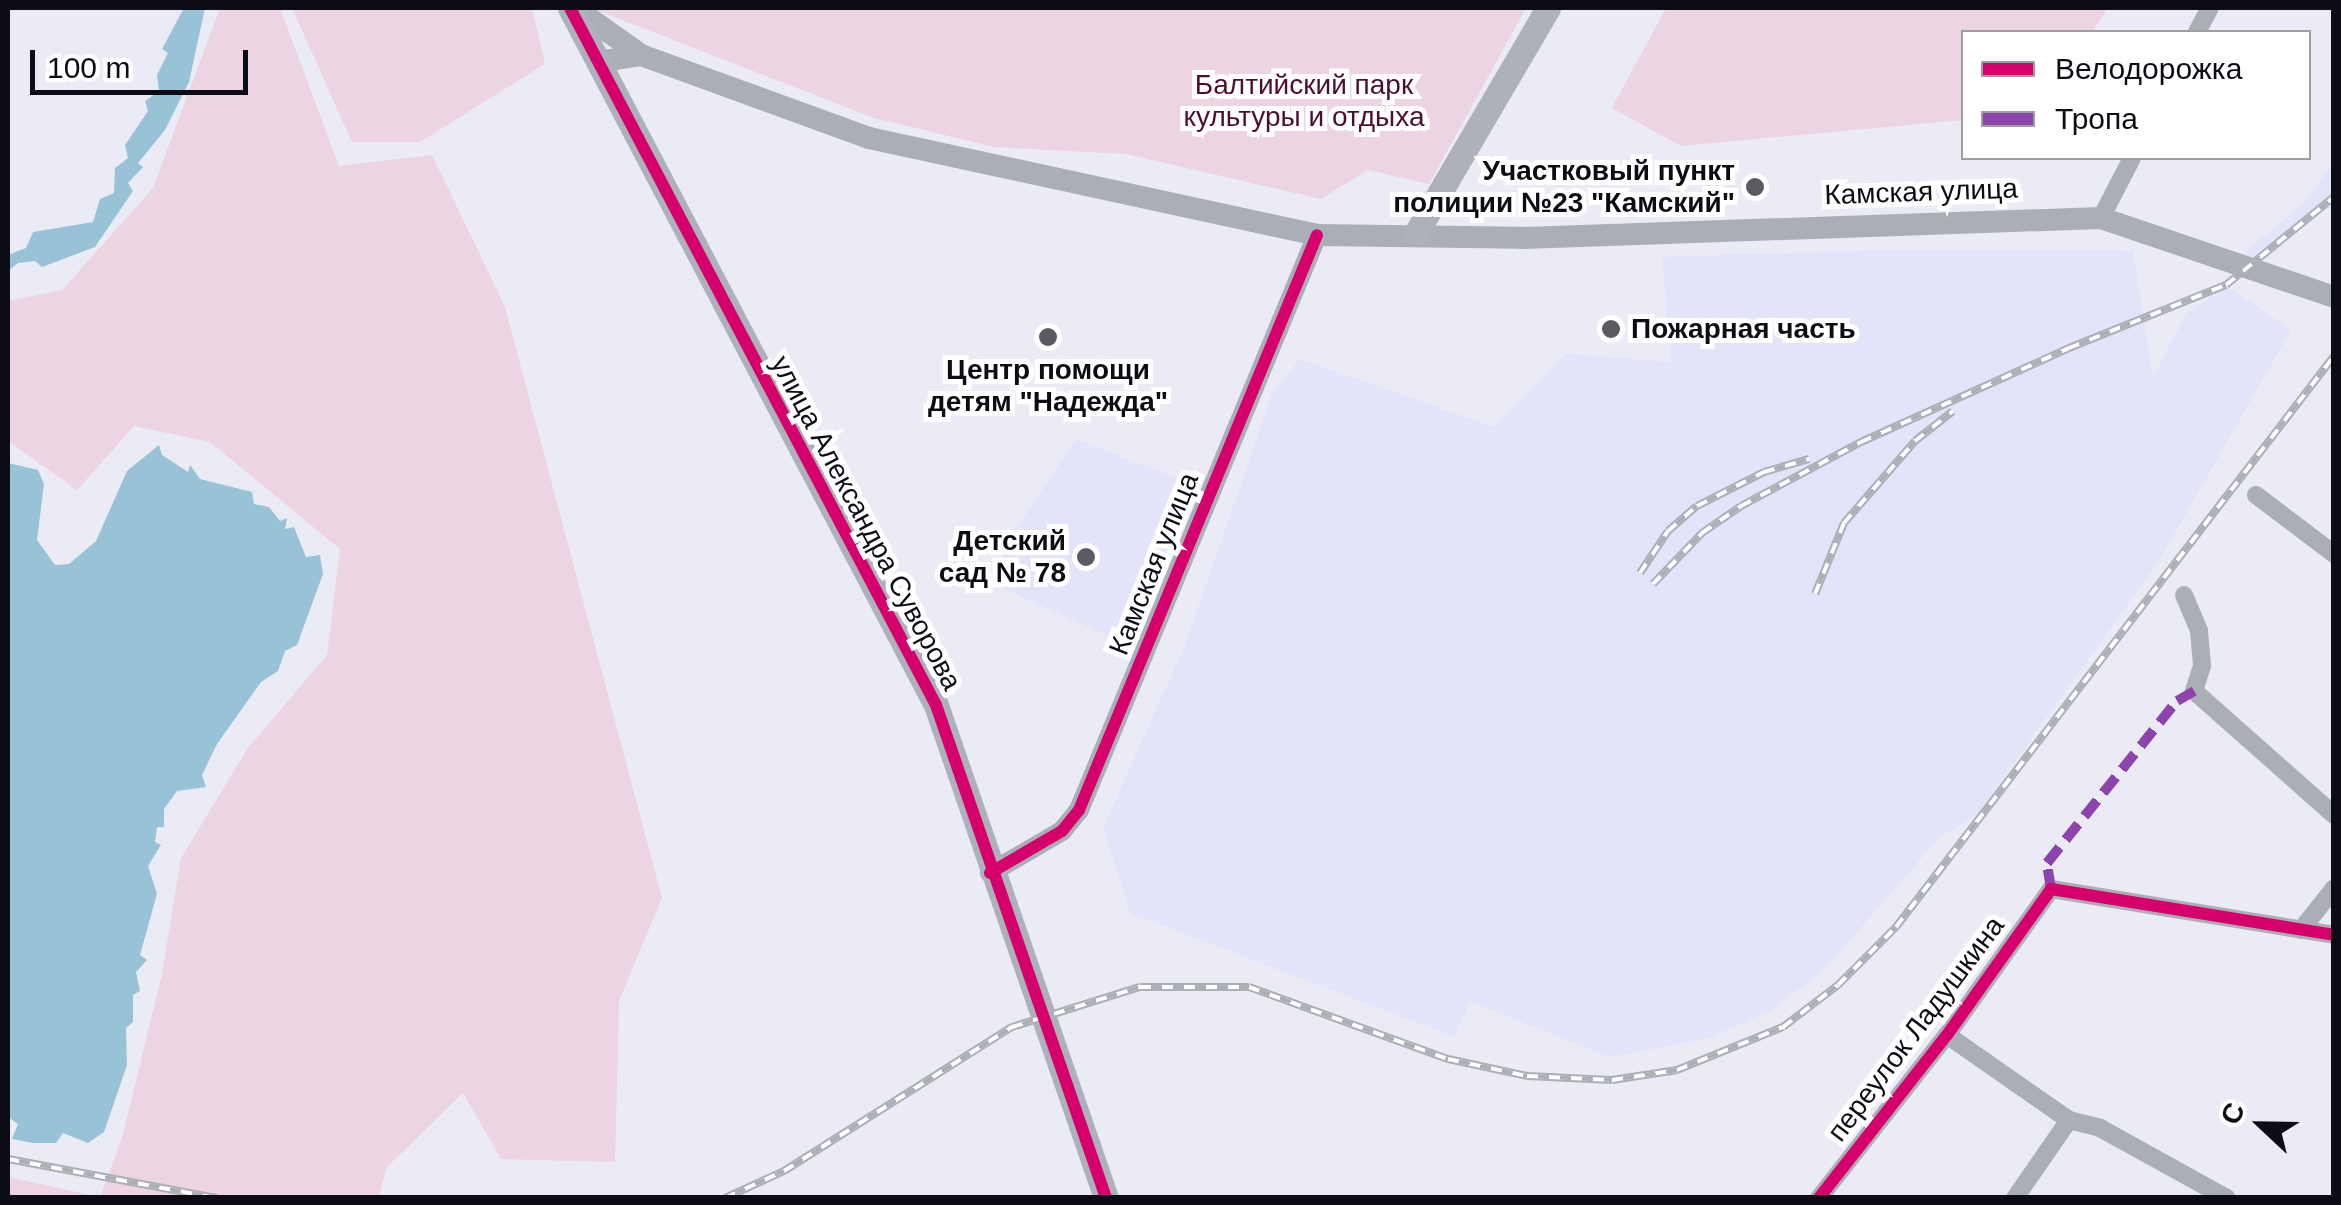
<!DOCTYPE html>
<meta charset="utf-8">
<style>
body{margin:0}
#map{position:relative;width:2341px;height:1205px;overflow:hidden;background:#ebebf6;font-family:Arial,sans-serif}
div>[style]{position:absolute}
.built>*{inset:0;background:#e3e3fa}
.green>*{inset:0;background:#ecd4e3}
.water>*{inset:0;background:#98c3d6}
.minor>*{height:18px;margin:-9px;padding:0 9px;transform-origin:9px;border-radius:9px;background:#aaafb5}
.tertiary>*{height:20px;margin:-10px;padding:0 10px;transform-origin:10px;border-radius:10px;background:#aaafb5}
.secondary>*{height:22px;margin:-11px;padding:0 11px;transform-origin:11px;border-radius:11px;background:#aaafb6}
.primary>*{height:25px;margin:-12.5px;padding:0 12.5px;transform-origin:12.5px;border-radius:12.5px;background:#adb1ba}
.rail>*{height:8px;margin-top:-4px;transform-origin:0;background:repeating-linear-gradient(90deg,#fff 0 11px,#adafb6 0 22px);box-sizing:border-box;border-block:2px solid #adafb6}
.quiet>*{height:10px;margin-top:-5px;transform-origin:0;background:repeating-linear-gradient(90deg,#8e44ad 0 20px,transparent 0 30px)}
.cycleway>*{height:12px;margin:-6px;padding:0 6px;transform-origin:6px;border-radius:6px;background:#d6006c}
.dots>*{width:28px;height:28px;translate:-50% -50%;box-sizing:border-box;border:5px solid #fff;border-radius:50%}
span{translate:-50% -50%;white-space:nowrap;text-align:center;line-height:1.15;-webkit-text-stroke:10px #fff;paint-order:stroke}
.park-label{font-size:28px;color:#4d0d32}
.poi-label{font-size:28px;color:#0c0c14;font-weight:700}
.right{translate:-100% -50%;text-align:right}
.left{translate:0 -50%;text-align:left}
.street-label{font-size:28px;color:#0c0c14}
.frame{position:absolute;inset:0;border:10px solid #0c0c14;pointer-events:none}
.legend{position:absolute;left:1961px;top:30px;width:350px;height:130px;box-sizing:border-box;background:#fff;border:2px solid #9e9ea1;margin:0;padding:12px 18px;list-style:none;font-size:30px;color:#0c0c14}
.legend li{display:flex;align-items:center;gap:20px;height:50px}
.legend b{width:50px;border:2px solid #9e9ea1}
.north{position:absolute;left:2211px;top:1075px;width:100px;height:100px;-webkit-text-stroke:8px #fff;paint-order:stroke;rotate:292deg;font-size:28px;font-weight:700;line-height:40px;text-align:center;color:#0c0c14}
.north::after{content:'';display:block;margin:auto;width:35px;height:45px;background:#0c0c14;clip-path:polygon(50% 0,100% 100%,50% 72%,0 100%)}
.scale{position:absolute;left:30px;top:50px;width:218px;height:45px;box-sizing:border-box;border:5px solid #0c0c14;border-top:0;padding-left:12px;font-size:30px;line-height:35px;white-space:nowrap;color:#0c0c14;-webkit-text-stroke:8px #fff;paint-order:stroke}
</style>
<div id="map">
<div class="built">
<i style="clip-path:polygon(2333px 164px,2333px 195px,2256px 263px,2240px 256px,2301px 206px)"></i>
<i style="clip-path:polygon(1888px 250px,2133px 251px,2153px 378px,2187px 312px,2229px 287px,2291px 330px,2159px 561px,1976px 816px,1940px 837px,1823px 971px,1768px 1012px,1708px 1038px,1609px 1057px,1470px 1001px,1455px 1037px,1130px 913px,1103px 828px,1185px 645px,1272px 394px,1300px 359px,1494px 427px,1566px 354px,1671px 362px,1662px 257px)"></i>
<i style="clip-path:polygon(1076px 439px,1197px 486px,1132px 647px,992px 583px,1015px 530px)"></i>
</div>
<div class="green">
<i style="clip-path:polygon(220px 8px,280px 8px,339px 166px,432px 155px,505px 307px,662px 898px,619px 1001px,615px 1162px,501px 1159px,463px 1093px,386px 1168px,379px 1197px,8px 1197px,8px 1177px,100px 1197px,122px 1138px,162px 974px,181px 858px,248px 748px,327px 655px,340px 549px,210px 442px,134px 426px,77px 490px,8px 441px,8px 301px,62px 290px,153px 188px)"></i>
<i style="clip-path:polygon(292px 8px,532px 8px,545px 64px,420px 142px,352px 142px)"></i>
<i style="clip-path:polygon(591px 8px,1526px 8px,1429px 184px,1368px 170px,1321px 199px,1126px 154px,994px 147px,874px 118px)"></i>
<i style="clip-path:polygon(1666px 8px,2108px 8px,2092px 32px,1964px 32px,1963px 120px,1681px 146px,1612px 108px)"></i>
</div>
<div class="water">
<i style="clip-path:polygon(184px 8px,205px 8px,189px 82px,165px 130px,138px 163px,143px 167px,128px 183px,133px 191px,95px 247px,42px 267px,35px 261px,18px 263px,8px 271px,8px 255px,26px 248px,33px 232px,93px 222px,100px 199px,114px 193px,115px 168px,128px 158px,125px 145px,148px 111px,145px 101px,159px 91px,157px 75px,168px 53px,162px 49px)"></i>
<i style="clip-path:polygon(159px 445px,162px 455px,188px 472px,190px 465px,200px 479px,252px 492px,254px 504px,269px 507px,280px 521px,287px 518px,285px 529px,294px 527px,306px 557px,320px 555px,323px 574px,297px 645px,285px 651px,278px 671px,261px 682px,217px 744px,202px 775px,206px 787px,177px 791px,164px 809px,164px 827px,157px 827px,155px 842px,161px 845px,148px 866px,157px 894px,140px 955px,147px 960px,136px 972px,140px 991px,133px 995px,133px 1022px,126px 1028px,127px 1065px,104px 1132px,88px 1143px,63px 1133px,56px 1143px,33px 1143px,12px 1139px,18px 1124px,8px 1117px,8px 463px,38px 470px,44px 484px,37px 540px,55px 565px,69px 564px,96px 541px,127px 471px)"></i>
</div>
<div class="minor">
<i style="left:2197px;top:32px;width:27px;rotate:-62deg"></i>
<i style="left:2101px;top:218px;width:68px;rotate:-62.7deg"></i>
<i style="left:2256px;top:495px;width:98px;rotate:37.1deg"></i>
<i style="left:2184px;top:595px;width:39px;rotate:67deg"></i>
<i style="left:2199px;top:631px;width:35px;rotate:85deg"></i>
<i style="left:2202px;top:666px;width:26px;rotate:108deg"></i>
<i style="left:2194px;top:691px;width:187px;rotate:41.5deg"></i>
<i style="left:2301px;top:930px;width:53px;rotate:-51.8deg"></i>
<i style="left:1947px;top:1035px;width:149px;rotate:34.9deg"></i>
<i style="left:2069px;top:1120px;width:32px;rotate:14deg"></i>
<i style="left:2100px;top:1128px;width:145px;rotate:28.9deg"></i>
<i style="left:1819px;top:1198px;width:207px;rotate:-51.9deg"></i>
<i style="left:1947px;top:1035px;width:179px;rotate:-54.5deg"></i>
<i style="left:2051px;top:889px;width:287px;rotate:9.2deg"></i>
<i style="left:2015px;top:1198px;width:95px;rotate:-55.3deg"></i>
</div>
<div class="tertiary">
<i style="left:990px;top:873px;width:83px;rotate:-30.3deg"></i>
<i style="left:1062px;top:831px;width:27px;rotate:-51deg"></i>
<i style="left:1079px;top:810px;width:622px;rotate:-67.51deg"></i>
</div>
<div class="secondary">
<i style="left:575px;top:8px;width:81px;rotate:35.5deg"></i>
<i style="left:598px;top:62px;width:44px;rotate:-9.2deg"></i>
<i style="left:641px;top:55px;width:243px;rotate:20deg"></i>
<i style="left:869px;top:138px;width:458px;rotate:12.2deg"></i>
<i style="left:1317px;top:235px;width:204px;rotate:0.8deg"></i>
<i style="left:1521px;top:238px;width:580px;rotate:-1.97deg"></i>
<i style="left:2101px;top:218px;width:246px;rotate:18.7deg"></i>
</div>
<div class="primary">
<i style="left:570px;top:8px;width:787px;rotate:62.3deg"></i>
<i style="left:936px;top:705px;width:521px;rotate:70.97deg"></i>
<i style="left:1416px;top:233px;width:261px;rotate:-59.6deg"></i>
</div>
<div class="rail">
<i style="left:1640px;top:573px;width:50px;rotate:-56.3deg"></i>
<i style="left:1668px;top:531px;width:38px;rotate:-41deg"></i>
<i style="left:1697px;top:506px;width:75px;rotate:-26.9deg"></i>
<i style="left:1764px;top:472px;width:47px;rotate:-16.1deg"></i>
<i style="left:1653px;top:584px;width:71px;rotate:-46.1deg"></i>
<i style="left:1702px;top:533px;width:47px;rotate:-34.7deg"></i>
<i style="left:1741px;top:506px;width:136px;rotate:-28.1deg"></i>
<i style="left:1861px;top:442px;width:228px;rotate:-24.3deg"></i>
<i style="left:2069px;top:348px;width:169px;rotate:-21.9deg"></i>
<i style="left:2226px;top:285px;width:139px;rotate:-39.2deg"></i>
<i style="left:1815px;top:594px;width:77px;rotate:-67.8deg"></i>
<i style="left:1844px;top:523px;width:108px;rotate:-49.1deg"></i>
<i style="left:1915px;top:441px;width:48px;rotate:-38.3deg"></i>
<i style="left:8px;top:1159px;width:213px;rotate:10.6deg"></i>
<i style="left:725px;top:1198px;width:65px;rotate:-24.6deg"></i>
<i style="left:784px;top:1171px;width:270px;rotate:-32.3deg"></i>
<i style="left:1012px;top:1027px;width:134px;rotate:-17.4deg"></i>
<i style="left:1140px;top:987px;width:109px"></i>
<i style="left:1249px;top:987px;width:212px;rotate:19.9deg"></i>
<i style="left:1448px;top:1059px;width:81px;rotate:12.1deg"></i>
<i style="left:1527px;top:1076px;width:85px;rotate:2.7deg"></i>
<i style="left:1612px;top:1080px;width:66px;rotate:-8.7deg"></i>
<i style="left:1677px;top:1070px;width:114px;rotate:-22.1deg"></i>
<i style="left:1783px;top:1027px;width:69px;rotate:-37.4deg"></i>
<i style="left:1838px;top:985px;width:82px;rotate:-45deg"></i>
<i style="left:1896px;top:927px;width:720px;rotate:-52.51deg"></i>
</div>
<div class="quiet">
<i style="left:2051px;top:889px;width:26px;rotate:-99deg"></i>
<i style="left:2047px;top:863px;width:208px;rotate:-51.3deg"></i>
<i style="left:2177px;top:701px;width:20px;rotate:-30deg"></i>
</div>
<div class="cycleway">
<i style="left:570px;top:8px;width:787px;rotate:62.3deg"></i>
<i style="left:936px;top:705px;width:521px;rotate:70.97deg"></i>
<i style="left:990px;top:873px;width:83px;rotate:-30.3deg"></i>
<i style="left:1062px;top:831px;width:27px;rotate:-51deg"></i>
<i style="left:1079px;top:810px;width:622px;rotate:-67.51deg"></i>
<i style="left:1819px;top:1198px;width:207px;rotate:-51.9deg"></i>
<i style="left:1947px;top:1035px;width:179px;rotate:-54.5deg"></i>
<i style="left:2051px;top:889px;width:287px;rotate:9.2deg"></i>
</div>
<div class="dots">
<i style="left:1755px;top:187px;background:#5a5a63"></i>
<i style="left:1611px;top:329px;background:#5a5a63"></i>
<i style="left:1048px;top:337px;background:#5a5a63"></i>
<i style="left:1086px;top:557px;background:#5a5a63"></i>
</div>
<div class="park-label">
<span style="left:1304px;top:101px">Балтийский парк<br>культуры и отдыха</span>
</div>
<div class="poi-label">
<span class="right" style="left:1735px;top:187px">Участковый пункт<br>полиции №23 "Камский"</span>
<span class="left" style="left:1631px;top:329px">Пожарная часть</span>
<span style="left:1048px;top:386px">Центр помощи<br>детям "Надежда"</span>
<span class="right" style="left:1066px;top:557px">Детский<br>сад № 78</span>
</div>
<div class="street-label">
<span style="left:1921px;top:192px;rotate:-2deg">Камская улица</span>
<span style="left:866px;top:523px;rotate:62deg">улица Александра Суворова</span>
<span style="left:1154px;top:564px;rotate:-68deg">Камская улица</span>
<span style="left:1916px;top:1029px;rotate:-53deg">переулок Ладушкина</span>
</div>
<div class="frame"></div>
<ul class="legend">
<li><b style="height:12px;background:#d6006c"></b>Велодорожка</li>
<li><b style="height:12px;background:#8e44ad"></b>Тропа</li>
</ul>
<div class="north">С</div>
<div class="scale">100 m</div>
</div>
